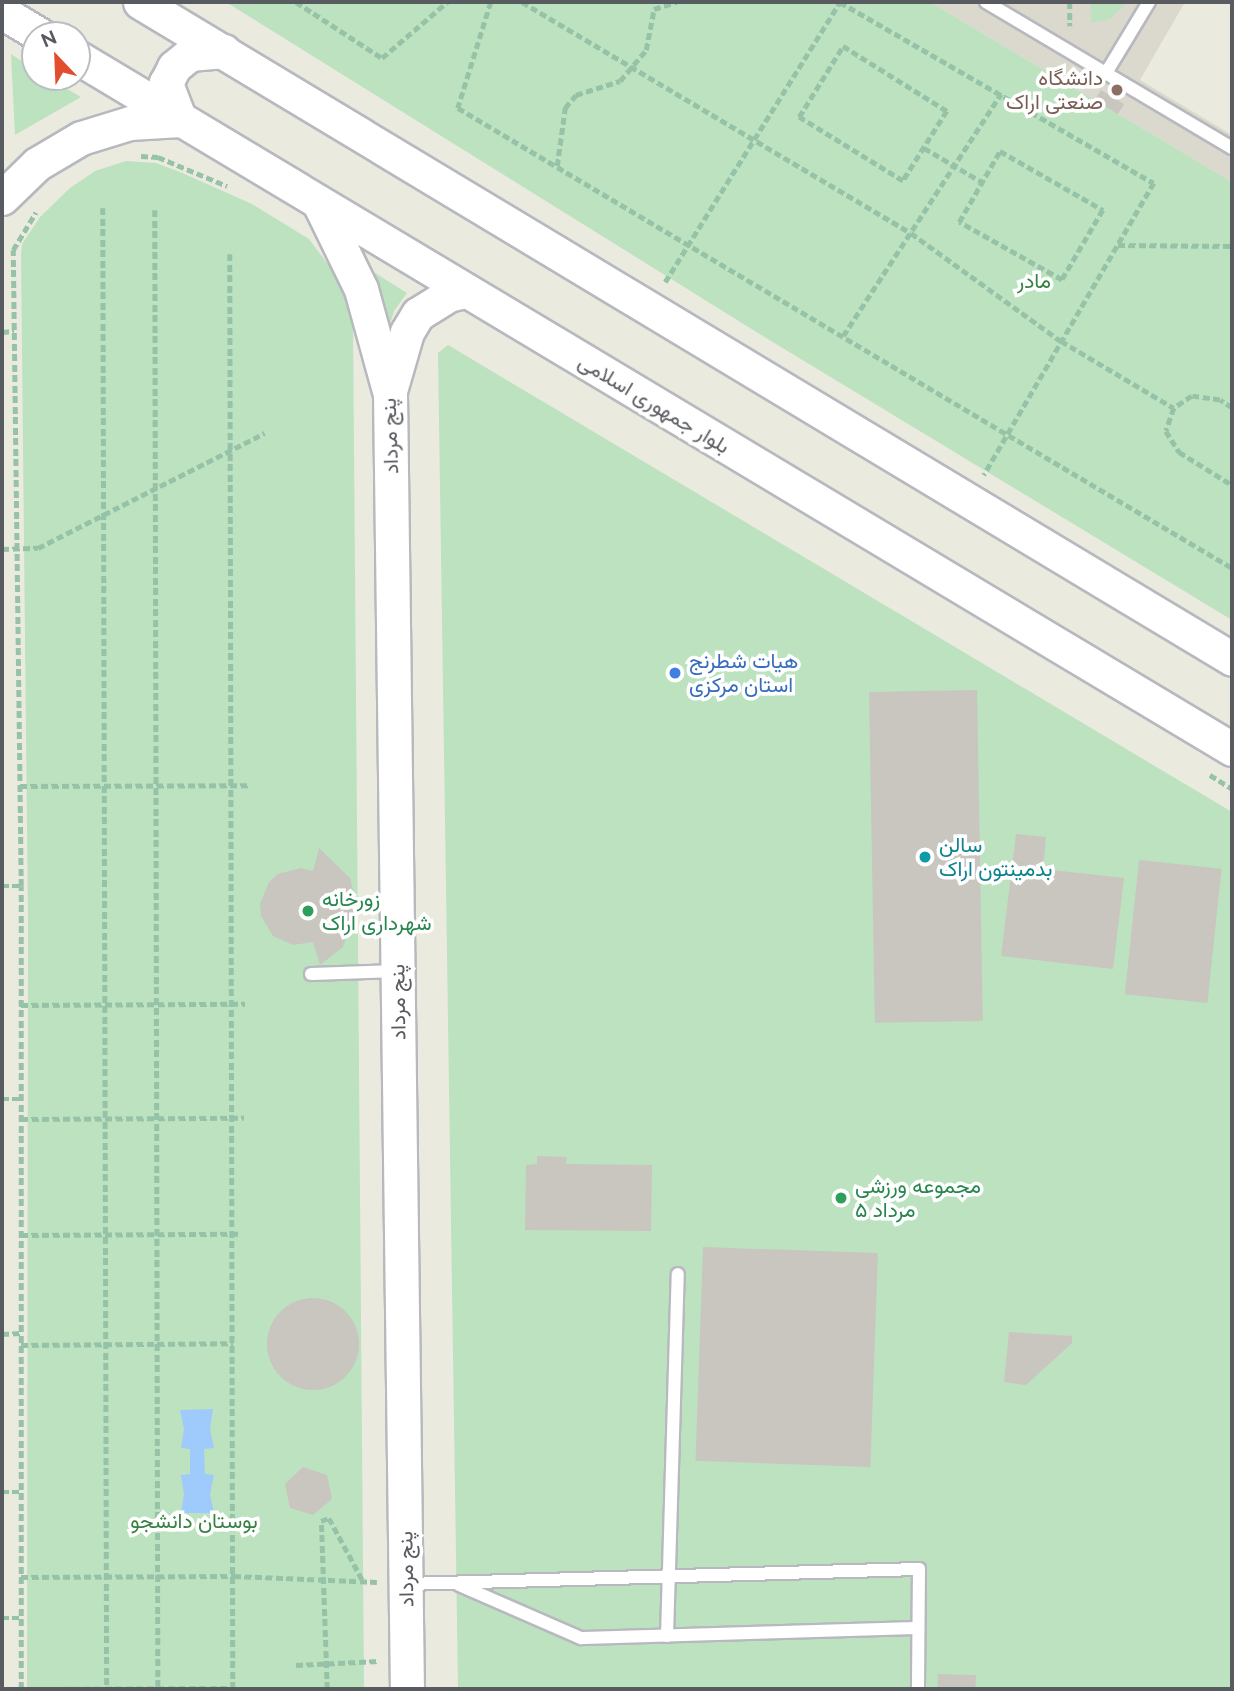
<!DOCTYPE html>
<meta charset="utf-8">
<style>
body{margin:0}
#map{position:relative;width:1234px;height:1691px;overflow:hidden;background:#ebeadf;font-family:Raleway,Vazirmatn,sans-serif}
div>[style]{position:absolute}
.education>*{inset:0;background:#dbd9ce}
.green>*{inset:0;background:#bce2c0}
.water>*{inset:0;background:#9fcbfc}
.building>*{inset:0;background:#c8c6bf;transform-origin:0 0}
.round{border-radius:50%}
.path>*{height:4.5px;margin-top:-2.25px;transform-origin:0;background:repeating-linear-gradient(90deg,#96c3a7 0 7px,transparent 0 10.5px)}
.roads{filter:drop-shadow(2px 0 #b7b9be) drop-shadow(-2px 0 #b7b9be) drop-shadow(0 2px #b7b9be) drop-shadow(0 -2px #b7b9be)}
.lane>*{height:12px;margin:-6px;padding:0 6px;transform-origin:6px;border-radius:6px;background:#fff}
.secondary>*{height:33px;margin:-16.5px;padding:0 16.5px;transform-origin:16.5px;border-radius:16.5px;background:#fff}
.dots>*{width:19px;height:19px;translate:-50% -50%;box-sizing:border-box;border:4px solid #fff;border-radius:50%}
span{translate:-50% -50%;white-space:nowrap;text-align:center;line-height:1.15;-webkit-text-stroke:7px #fff;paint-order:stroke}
.education-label{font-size:21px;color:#785e54}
.right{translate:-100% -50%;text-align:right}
.park-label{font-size:21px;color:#378141}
.street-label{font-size:21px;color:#585b60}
.shop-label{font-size:21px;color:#366cbe}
.left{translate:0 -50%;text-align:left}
.culture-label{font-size:21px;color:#0d838f}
.leisure-label{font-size:21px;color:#27864d}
.frame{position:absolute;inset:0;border:4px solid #585b60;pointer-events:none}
.north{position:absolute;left:21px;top:21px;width:70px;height:70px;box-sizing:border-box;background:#fff;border:2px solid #bcbdbf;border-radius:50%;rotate:337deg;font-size:19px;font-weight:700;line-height:28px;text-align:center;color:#585b60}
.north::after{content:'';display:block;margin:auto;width:24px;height:32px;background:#e24d2f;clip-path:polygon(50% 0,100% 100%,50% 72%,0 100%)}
</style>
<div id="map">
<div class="education">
<i style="clip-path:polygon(930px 2px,1185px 2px,1140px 80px,1232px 135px,1232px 182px)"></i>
</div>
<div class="green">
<i style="clip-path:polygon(226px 2px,930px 2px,1232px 182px,1232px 620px,758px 333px)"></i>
<i style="clip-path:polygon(1091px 2px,1127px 2px,1110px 19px,1091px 23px)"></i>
<i style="clip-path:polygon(11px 54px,35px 70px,35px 77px,46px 77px,81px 97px,15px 135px)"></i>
<i style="clip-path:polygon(126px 161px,156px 163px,180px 172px,252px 204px,309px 239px,345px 287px,353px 324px,364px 1689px,27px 1689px,28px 923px,21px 255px,22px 244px,40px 217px,70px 188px,95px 171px)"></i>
<i style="clip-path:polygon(372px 271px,407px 293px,394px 311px,384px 344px)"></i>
<i style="clip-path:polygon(448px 345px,1232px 812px,1232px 1689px,458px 1689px,438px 353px)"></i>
</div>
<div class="water">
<i style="clip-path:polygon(213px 1409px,210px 1429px,214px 1448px,204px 1449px,205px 1474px,214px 1475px,210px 1494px,214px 1513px,181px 1513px,184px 1494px,181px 1475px,190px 1474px,190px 1449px,181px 1448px,184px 1429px,180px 1410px)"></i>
</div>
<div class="building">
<i style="left:1101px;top:90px;width:27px;height:12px;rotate:31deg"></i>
<i style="left:977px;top:690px;width:331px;height:108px;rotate:89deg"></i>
<i style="clip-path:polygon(1016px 834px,1046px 837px,1043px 869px,1124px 878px,1113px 969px,1001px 956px)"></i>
<i style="clip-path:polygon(319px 848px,350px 878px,357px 906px,343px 947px,320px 965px,313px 942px,293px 945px,273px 936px,261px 916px,260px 904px,269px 882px,278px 874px,301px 868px,313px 871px)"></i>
<i style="left:1139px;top:860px;width:83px;height:135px;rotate:6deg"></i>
<i style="clip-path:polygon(537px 1156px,567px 1157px,566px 1164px,652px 1165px,651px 1231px,525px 1230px,526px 1165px,537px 1164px)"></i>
<i style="left:703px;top:1247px;width:175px;height:214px;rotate:2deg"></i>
<i class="round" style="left:267px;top:1298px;width:92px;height:92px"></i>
<i style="clip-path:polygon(1009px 1332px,1072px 1336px,1072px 1343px,1026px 1385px,1004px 1382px)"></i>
<i style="clip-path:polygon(303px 1467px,327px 1475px,332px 1499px,313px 1515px,290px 1508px,285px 1484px)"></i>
<i style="left:938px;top:1674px;width:38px;height:15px;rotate:2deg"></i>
</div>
<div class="path">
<i style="left:296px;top:2px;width:103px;rotate:33.1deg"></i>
<i style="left:382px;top:58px;width:86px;rotate:-40.7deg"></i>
<i style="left:491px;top:2px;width:111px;rotate:107.3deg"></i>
<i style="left:458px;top:108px;width:900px;rotate:30.72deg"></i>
<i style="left:522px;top:2px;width:452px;rotate:30.7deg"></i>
<i style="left:911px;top:233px;width:185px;rotate:35.8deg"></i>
<i style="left:1061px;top:341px;width:131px;rotate:30.7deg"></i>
<i style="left:1070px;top:2px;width:24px;rotate:90deg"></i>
<i style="left:843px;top:46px;width:123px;rotate:32deg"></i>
<i style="left:947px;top:111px;width:83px;rotate:122.2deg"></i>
<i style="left:903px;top:181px;width:122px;rotate:-148.4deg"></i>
<i style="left:799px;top:117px;width:84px;rotate:-58.2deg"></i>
<i style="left:924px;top:148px;width:67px;rotate:30.4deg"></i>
<i style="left:1000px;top:151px;width:119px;rotate:29.8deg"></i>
<i style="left:1103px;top:210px;width:81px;rotate:120.4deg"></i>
<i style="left:1062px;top:280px;width:118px;rotate:-150.6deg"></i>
<i style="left:959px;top:222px;width:82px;rotate:-60deg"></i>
<i style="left:141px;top:156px;width:17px;rotate:3deg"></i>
<i style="left:158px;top:157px;width:75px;rotate:22.8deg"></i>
<i style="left:557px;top:166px;width:59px;rotate:-82.1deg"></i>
<i style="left:565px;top:108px;width:17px;rotate:-50deg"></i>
<i style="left:576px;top:95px;width:46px;rotate:-17.7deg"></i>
<i style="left:620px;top:81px;width:40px;rotate:-50deg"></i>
<i style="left:646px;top:50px;width:42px;rotate:-79deg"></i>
<i style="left:654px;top:9px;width:24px;rotate:-17deg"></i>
<i style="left:103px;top:208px;width:1481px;rotate:89.85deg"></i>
<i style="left:155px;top:210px;width:1479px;rotate:89.88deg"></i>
<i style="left:1118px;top:245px;width:114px;rotate:0.5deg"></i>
<i style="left:230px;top:254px;width:1435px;rotate:89.88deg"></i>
<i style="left:665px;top:282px;width:330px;rotate:-58deg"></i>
<i style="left:840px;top:2px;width:362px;rotate:30deg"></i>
<i style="left:1154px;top:183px;width:338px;rotate:120.2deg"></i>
<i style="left:2px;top:332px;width:12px;rotate:-5deg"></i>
<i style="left:843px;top:336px;width:289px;rotate:-56.9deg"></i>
<i style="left:1232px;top:408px;width:14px;rotate:-146deg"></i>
<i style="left:1220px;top:400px;width:28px;rotate:-172deg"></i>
<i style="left:1192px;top:396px;width:22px;rotate:146deg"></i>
<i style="left:1174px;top:408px;width:24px;rotate:109deg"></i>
<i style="left:1166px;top:431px;width:25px;rotate:58deg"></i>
<i style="left:1179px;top:452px;width:62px;rotate:31.9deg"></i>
<i style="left:2px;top:549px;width:36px;rotate:-2deg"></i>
<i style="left:38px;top:548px;width:254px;rotate:-26.9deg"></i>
<i style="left:1210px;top:775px;width:26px;rotate:32deg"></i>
<i style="left:20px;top:786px;width:230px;rotate:-0.2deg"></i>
<i style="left:2px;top:886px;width:19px"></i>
<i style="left:21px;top:1005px;width:224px;rotate:-0.3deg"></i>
<i style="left:2px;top:1099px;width:19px"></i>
<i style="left:21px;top:1119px;width:223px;rotate:-0.3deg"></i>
<i style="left:21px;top:1235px;width:217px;rotate:-0.3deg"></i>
<i style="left:2px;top:1334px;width:19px;rotate:-3deg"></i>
<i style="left:21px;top:1345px;width:212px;rotate:-0.5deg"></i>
<i style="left:2px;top:1492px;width:19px"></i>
<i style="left:21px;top:1577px;width:213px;rotate:-0.3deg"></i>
<i style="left:234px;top:1576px;width:143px;rotate:2.4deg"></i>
<i style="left:2px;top:1618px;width:19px"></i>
<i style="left:296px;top:1665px;width:83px;rotate:-2.8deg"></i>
<i style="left:21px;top:1689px;width:803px;rotate:-90deg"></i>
<i style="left:21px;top:886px;width:636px;rotate:-90.72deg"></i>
<i style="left:13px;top:250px;width:44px;rotate:-58.8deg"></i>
<i style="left:21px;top:1689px;width:212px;rotate:-0.3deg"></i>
<i style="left:327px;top:1689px;width:168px;rotate:-92deg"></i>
<i style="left:321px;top:1521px;width:9px;rotate:-21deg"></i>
<i style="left:329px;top:1518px;width:72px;rotate:61.6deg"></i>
</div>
<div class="roads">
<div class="lane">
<i style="left:986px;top:2px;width:286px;rotate:30.7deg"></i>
<i style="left:1106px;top:73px;width:83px;rotate:-58.8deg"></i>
<i style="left:311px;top:974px;width:86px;rotate:-2deg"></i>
<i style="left:407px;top:1584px;width:512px;rotate:-1.68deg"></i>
<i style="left:919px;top:1569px;width:120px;rotate:90.5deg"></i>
<i style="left:459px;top:1585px;width:133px;rotate:23.5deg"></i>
<i style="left:581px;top:1638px;width:337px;rotate:-1.7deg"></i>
<i style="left:667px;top:1636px;width:362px;rotate:-88.3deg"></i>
</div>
<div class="secondary">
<i style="left:140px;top:2px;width:1274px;rotate:31.03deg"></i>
<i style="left:2px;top:12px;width:44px;rotate:31.2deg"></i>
<i style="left:77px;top:57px;width:1346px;rotate:30.93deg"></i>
<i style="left:2px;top:198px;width:49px;rotate:-44.2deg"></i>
<i style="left:37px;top:164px;width:51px;rotate:-30.6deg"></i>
<i style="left:81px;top:138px;width:51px;rotate:-17deg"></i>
<i style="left:130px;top:123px;width:50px;rotate:-3.4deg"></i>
<i style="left:180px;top:120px;width:40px;rotate:-111deg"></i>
<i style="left:166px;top:83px;width:18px;rotate:-63deg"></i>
<i style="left:174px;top:67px;width:21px;rotate:-39deg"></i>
<i style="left:190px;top:54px;width:34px;rotate:-5deg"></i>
<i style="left:319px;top:203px;width:96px;rotate:64deg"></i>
<i style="left:361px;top:289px;width:109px;rotate:74.6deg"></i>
<i style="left:390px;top:394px;width:1295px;rotate:89.25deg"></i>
<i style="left:390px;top:391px;width:61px;rotate:-73.9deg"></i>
<i style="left:407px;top:332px;width:21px;rotate:-59deg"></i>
<i style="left:418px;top:314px;width:36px;rotate:-32deg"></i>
<i style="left:448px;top:295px;width:18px;rotate:-13deg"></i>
</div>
</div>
<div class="dots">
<i style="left:1117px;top:90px;background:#8d6e63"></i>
<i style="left:675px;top:673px;background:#3f7fe0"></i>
<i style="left:925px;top:857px;background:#0f9aa8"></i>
<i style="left:308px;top:911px;background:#2e9e5b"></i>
<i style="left:841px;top:1198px;background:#2e9e5b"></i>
</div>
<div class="education-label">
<span class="right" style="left:1103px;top:90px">دانشگاه<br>صنعتی اراک</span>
</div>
<div class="park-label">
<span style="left:1034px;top:281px">مادر</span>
<span style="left:194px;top:1521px">بوستان دانشجو</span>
</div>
<div class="street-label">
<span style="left:654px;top:404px;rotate:31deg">بلوار جمهوری اسلامی</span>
<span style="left:390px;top:436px;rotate:-92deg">پنج مرداد</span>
<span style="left:398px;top:1002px;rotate:-91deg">پنج مرداد</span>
<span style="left:406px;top:1569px;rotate:-91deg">پنج مرداد</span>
</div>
<div class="shop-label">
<span class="left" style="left:689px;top:673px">هیات شطرنج<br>استان مرکزی</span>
</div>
<div class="culture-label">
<span class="left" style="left:939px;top:857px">سالن<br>بدمینتون اراک</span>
</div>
<div class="leisure-label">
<span class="left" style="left:322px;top:911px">زورخانه<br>شهرداری اراک</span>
<span class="left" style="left:855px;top:1198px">مجموعه ورزشی<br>۵ مرداد</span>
</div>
<div class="frame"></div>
<div class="north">N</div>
</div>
